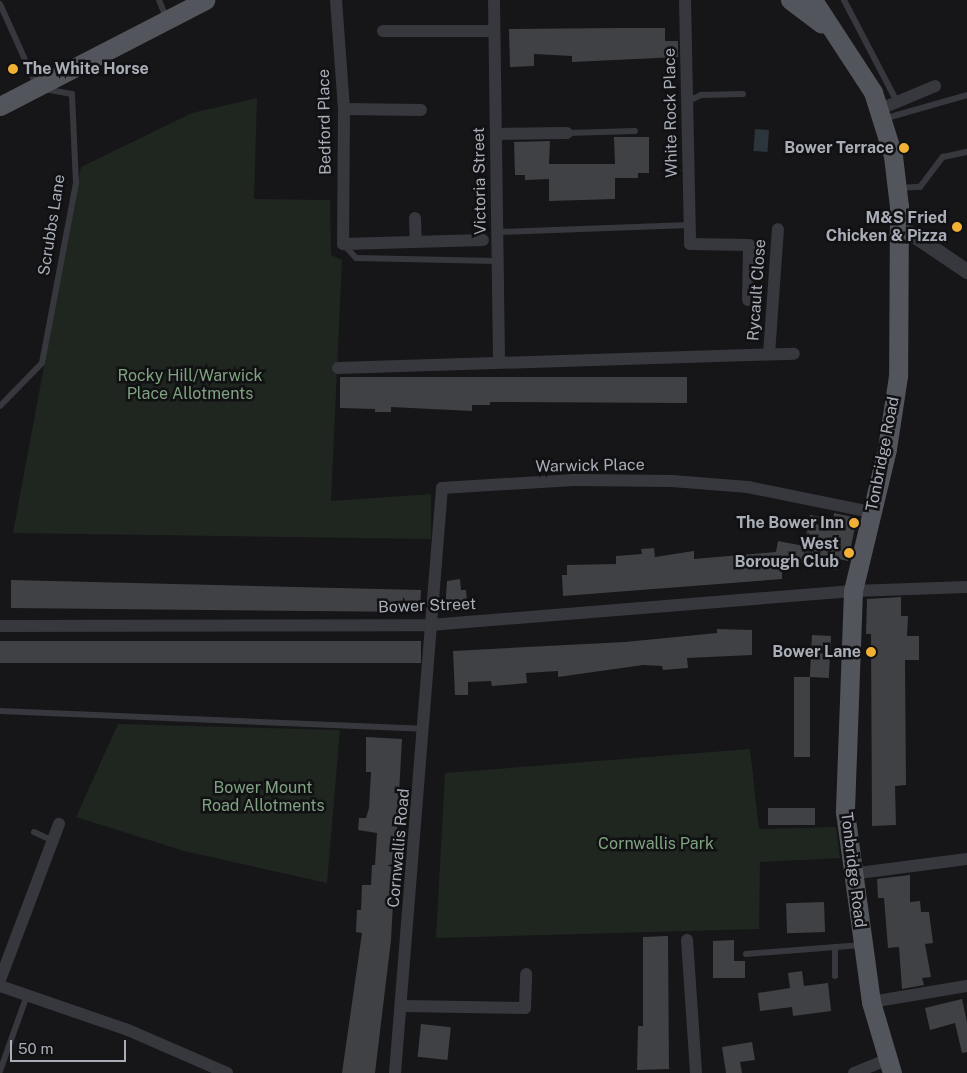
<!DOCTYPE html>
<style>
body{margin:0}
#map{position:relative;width:967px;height:1073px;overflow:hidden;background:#161618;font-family:"Public Sans",sans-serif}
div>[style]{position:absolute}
.green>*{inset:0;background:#1e261f}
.water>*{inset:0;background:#2c353c;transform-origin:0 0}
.building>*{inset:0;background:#404145;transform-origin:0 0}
.service>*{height:6px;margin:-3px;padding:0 3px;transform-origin:3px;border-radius:3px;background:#37383d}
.minor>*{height:12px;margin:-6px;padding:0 6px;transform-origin:6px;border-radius:6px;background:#37383d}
.tertiary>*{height:15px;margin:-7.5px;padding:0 7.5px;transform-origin:7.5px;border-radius:7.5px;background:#37383d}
.primary>*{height:19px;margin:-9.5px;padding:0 9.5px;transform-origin:9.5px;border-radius:9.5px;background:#53555c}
.dots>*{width:14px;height:14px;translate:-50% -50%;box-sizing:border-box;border:2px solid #111113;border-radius:50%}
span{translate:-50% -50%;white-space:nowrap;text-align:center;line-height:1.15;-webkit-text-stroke:5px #111113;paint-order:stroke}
.poi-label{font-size:16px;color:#a8adb8;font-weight:700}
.left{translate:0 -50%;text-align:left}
.right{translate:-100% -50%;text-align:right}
.street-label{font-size:16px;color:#a8adb8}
.park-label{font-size:16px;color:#7fa381}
.scale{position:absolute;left:10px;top:1040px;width:116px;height:22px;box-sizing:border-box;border:2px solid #a8adb8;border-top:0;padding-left:6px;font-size:15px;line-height:18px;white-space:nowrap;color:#a8adb8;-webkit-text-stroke:4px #111113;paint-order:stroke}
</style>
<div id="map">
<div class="green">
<i style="clip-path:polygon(257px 98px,254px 199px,330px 200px,331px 255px,342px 260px,331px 501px,431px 494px,431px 539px,13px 533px,81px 167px,192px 113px)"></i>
<i style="clip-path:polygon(118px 724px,340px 730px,327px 883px,184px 851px,76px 817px)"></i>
<i style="clip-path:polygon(750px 749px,759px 829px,836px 827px,840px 858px,760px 862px,759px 929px,436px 938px,445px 773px)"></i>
</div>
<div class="water">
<i style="left:755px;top:129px;width:14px;height:22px;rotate:4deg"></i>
</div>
<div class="building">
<i style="clip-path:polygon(620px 28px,665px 28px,665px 41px,678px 41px,678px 57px,572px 62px,572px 56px,534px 54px,534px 66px,510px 67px,509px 29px)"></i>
<i style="clip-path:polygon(614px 137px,649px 137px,649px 173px,638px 173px,638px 178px,615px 178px,615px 199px,549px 201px,549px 179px,525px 180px,525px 175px,515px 175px,514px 142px,550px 141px,549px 164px,615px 164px)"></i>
<i style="clip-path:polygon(340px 377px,687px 377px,687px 403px,490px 402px,490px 405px,472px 405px,472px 411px,391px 407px,391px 412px,375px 412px,375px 409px,340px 408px)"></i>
<i style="clip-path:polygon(834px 513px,857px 518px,848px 561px,839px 559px,837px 570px,782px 559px,782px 579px,563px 596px,562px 575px,567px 575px,567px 565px,616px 564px,616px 556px,642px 554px,641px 549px,654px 548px,655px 557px,694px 551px,694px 559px,776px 552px,778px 541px,804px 546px,810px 515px,833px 519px)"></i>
<i style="clip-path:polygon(460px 579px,461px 590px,466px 590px,468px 610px,445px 612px,447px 581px)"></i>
<i style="clip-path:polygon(11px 580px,421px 590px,420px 612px,11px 608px)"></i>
<i style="clip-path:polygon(901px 597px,901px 616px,908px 616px,907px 636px,919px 636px,919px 660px,905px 660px,906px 785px,895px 786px,896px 825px,872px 826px,871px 634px,866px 634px,867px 599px)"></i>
<i style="clip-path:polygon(717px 629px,752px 630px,752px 655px,687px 658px,688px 668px,663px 670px,662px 666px,643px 665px,558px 677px,558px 671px,526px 673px,527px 683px,492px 686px,491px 681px,468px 682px,468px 695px,455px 695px,453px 651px,625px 642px,717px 633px)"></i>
<i style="left:812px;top:635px;width:19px;height:42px;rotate:3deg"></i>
<i style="left:0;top:641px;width:421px;height:22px"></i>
<i style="left:794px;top:677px;width:16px;height:80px"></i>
<i style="clip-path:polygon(366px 737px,402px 739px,391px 940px,375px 1073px,342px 1073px,362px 933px,356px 932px,357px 910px,361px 910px,362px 885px,371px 885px,372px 865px,375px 865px,377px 833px,358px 830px,359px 818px,366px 818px,369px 808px,371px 772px,366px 772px)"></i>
<i style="left:768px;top:808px;width:47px;height:17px"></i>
<i style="clip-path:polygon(910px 875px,910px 902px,920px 901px,921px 912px,929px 912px,933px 943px,925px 944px,931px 977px,922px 978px,924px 985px,902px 989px,899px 947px,888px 948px,884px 898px,878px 898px,877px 879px)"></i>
<i style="left:824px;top:902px;width:30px;height:38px;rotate:88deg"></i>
<i style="clip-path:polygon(668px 936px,669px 1069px,637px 1070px,638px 1026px,643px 1026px,643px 937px)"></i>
<i style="clip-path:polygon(734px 940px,734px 961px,745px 961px,745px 978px,713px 978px,713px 941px)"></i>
<i style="clip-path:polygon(802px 971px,804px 986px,828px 983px,831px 1011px,793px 1016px,792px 1007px,760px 1011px,758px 993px,790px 988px,788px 973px)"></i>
<i style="clip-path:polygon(962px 999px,967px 1022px,967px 1052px,962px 1053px,955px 1023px,930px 1030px,925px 1008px)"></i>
<i style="left:421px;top:1024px;width:30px;height:33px;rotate:6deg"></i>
<i style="clip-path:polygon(752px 1042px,755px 1060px,740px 1062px,742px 1073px,726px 1073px,722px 1047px)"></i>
</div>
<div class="service">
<i style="left:159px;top:0;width:18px;rotate:68deg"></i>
<i style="left:844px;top:0;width:115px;rotate:62.5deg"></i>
<i style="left:0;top:4px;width:88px;rotate:65.8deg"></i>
<i style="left:687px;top:102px;width:16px;rotate:-27deg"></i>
<i style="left:701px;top:95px;width:42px;rotate:-1.4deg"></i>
<i style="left:883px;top:119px;width:87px;rotate:-15.9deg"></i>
<i style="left:567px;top:133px;width:68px;rotate:-1.7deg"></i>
<i style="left:898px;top:188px;width:22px;rotate:-3deg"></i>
<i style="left:920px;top:187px;width:38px;rotate:-53deg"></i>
<i style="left:943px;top:157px;width:25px;rotate:-12deg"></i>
<i style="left:498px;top:232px;width:191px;rotate:-2.1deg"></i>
<i style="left:844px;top:237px;width:52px"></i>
<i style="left:344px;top:245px;width:18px;rotate:47deg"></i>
<i style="left:356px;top:258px;width:141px;rotate:1.2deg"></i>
<i style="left:0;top:406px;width:60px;rotate:-45.7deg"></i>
<i style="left:42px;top:363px;width:183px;rotate:-79.3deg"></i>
<i style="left:76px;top:183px;width:89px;rotate:-92.6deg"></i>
<i style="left:72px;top:94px;width:28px;rotate:-170deg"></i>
<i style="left:0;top:711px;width:423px;rotate:2.4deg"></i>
<i style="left:34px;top:832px;width:19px;rotate:25deg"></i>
<i style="left:835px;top:947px;width:29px;rotate:90deg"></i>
<i style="left:746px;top:954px;width:116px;rotate:-4.4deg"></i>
<i style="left:0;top:1071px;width:81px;rotate:-70.4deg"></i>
</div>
<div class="minor">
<i style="left:336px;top:0;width:109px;rotate:85.8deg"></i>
<i style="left:344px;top:109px;width:135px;rotate:90.4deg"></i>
<i style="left:343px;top:244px;width:140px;rotate:-1.6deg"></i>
<i style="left:494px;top:0;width:361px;rotate:89.2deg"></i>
<i style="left:685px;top:0;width:244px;rotate:88.8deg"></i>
<i style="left:690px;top:244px;width:59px;rotate:1deg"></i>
<i style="left:749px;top:245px;width:55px;rotate:91deg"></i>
<i style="left:383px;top:31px;width:110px"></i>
<i style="left:344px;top:109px;width:77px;rotate:0.7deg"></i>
<i style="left:878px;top:110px;width:62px;rotate:-22.8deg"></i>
<i style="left:496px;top:134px;width:71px;rotate:-0.8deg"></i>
<i style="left:415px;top:218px;width:23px;rotate:88deg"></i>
<i style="left:769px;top:354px;width:125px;rotate:-85.9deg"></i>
<i style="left:338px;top:368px;width:456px;rotate:-1.8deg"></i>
<i style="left:0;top:626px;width:430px;rotate:-0.1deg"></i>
<i style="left:430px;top:625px;width:424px;rotate:-4.6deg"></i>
<i style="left:853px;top:591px;width:114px;rotate:-2deg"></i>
<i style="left:851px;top:874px;width:117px;rotate:-7.4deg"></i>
<i style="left:687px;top:940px;width:133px;rotate:86.1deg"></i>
<i style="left:0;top:980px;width:167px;rotate:-69.3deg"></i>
<i style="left:0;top:986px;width:135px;rotate:19deg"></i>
<i style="left:128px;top:1030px;width:108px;rotate:23.5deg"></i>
<i style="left:871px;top:1002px;width:97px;rotate:-9.5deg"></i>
<i style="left:403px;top:1006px;width:122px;rotate:0.9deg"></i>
<i style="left:525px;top:1008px;width:34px;rotate:-88deg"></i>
<i style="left:395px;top:1073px;width:587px;rotate:-85.41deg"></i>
<i style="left:442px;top:488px;width:132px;rotate:-3.5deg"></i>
<i style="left:574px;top:480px;width:98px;rotate:0.6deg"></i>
<i style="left:672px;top:481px;width:76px;rotate:4.5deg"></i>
<i style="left:748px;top:487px;width:126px;rotate:11.5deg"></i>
<i style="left:854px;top:1073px;width:35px;rotate:-22deg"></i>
</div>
<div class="tertiary">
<i style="left:900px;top:226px;width:81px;rotate:33.9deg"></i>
</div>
<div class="primary">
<i style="left:790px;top:0;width:39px;rotate:37deg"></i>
<i style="left:813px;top:0;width:110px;rotate:56.9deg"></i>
<i style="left:873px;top:92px;width:67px;rotate:72.6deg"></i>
<i style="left:893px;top:156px;width:50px;rotate:83.2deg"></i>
<i style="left:899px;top:206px;width:170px;rotate:90.3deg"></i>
<i style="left:898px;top:376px;width:74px;rotate:98.6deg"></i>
<i style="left:887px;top:449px;width:146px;rotate:103.5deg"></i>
<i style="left:853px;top:591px;width:221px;rotate:92.1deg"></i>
<i style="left:845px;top:812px;width:192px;rotate:82.2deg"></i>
<i style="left:871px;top:1002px;width:74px;rotate:73.5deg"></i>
<i style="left:0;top:106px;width:231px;rotate:-27.3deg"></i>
</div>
<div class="dots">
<i style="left:13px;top:69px;background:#f2b134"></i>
<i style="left:904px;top:148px;background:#f2b134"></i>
<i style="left:957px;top:227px;background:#f2b134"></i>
<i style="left:854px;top:523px;background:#f2b134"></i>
<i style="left:849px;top:553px;background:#f2b134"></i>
<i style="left:871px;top:652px;background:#f2b134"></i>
</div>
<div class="poi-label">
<span class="left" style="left:23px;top:69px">The White Horse</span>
<span class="right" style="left:894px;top:148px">Bower Terrace</span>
<span class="right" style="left:947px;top:227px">M&amp;S Fried<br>Chicken &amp; Pizza</span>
<span class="right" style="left:844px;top:523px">The Bower Inn</span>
<span class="right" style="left:839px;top:553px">West<br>Borough Club</span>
<span class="right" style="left:861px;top:652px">Bower Lane</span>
</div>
<div class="street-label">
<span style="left:671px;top:113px;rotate:-91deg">White Rock Place</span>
<span style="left:325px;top:122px;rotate:-91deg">Bedford Place</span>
<span style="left:480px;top:181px;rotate:-91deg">Victoria Street</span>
<span style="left:52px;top:225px;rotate:-81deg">Scrubbs Lane</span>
<span style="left:757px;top:290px;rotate:-86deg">Rycault Close</span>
<span style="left:883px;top:454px;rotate:-79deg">Tonbridge Road</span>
<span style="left:590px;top:466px;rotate:-1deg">Warwick Place</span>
<span style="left:427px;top:606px;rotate:-2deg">Bower Street</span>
<span style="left:399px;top:848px;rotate:-85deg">Cornwallis Road</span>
<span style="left:853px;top:870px;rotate:83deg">Tonbridge Road</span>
</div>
<div class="park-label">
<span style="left:190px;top:385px">Rocky Hill/Warwick<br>Place Allotments</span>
<span style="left:263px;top:797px">Bower Mount<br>Road Allotments</span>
<span style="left:656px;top:844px">Cornwallis Park</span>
</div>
<div class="scale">50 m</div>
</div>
